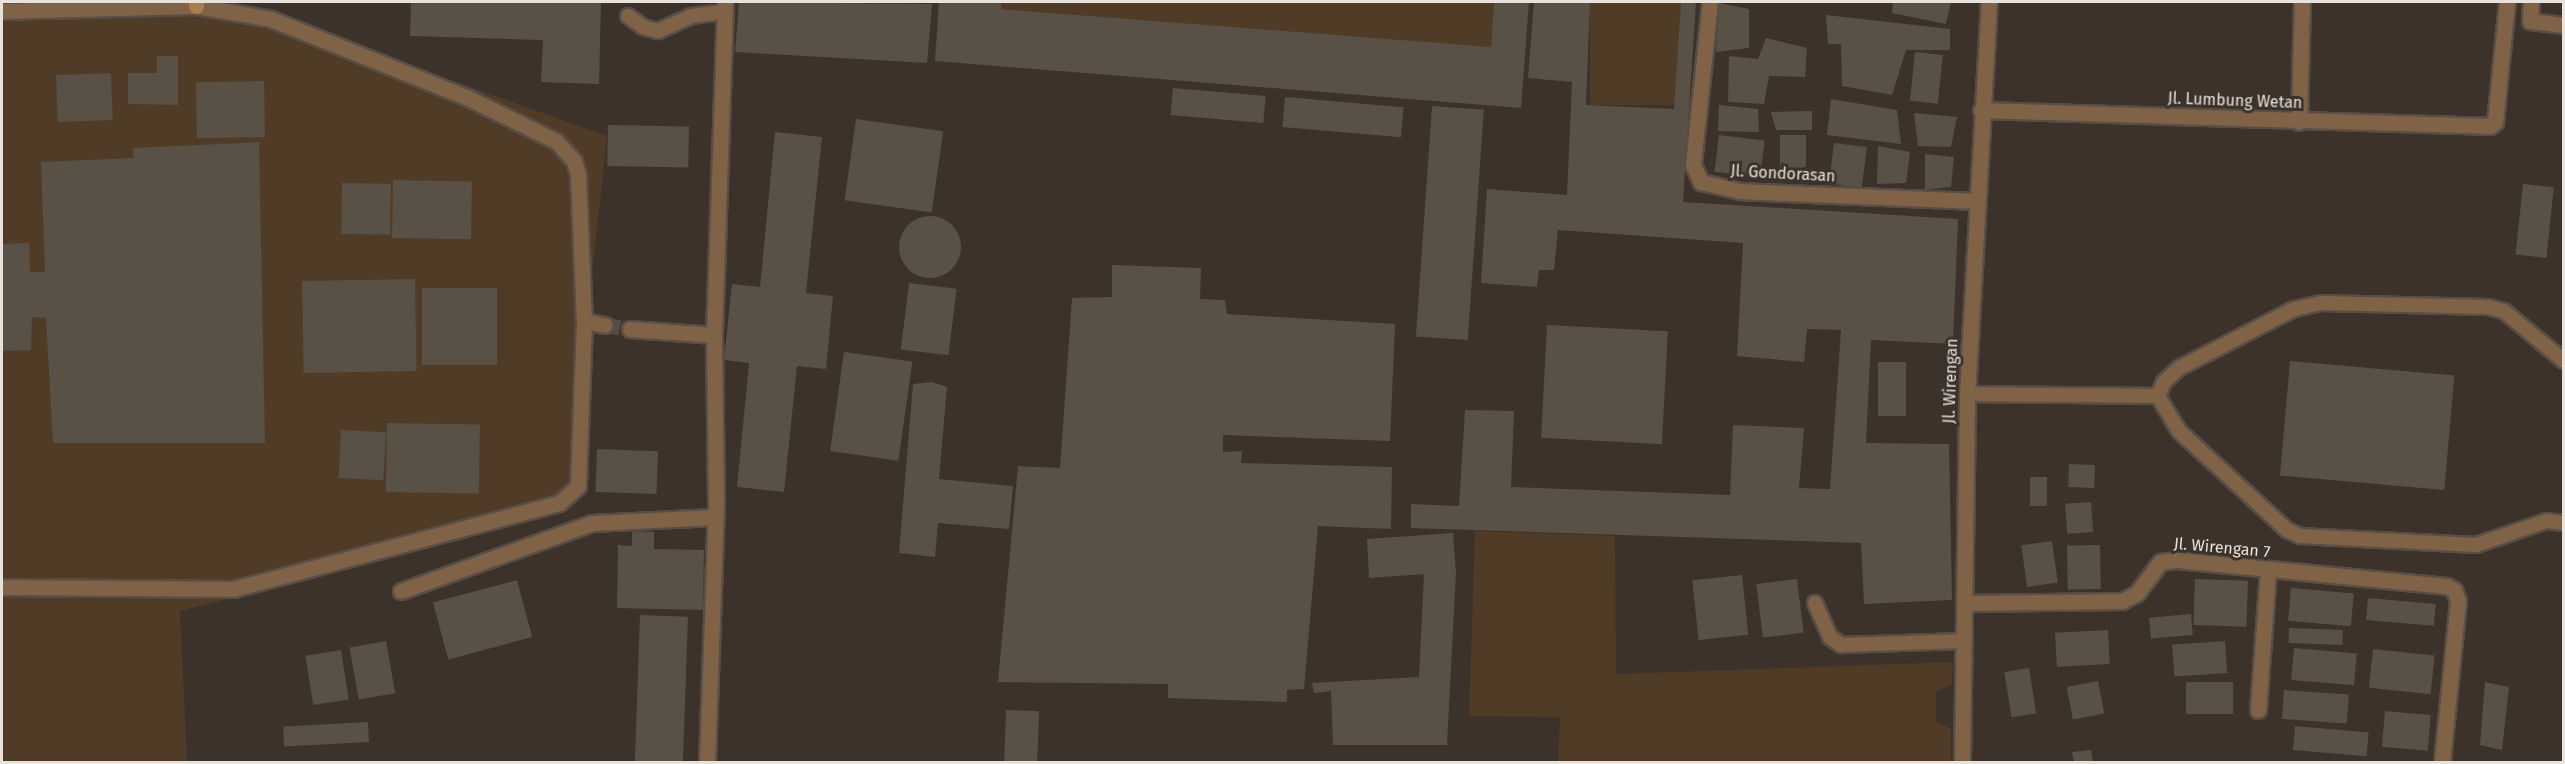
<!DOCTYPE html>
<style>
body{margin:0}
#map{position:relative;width:2565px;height:764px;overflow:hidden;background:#3c322a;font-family:"Fira Sans",sans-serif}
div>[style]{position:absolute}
.green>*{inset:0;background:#503b26;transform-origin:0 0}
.building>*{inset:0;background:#595046;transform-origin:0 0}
.round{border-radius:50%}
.street-tunnel>*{height:15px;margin-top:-7.5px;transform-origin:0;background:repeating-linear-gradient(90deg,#564c45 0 15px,transparent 0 23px)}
.roads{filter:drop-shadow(2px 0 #584e47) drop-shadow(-2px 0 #584e47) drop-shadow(0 2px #584e47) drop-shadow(0 -2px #584e47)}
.lane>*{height:14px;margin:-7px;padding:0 7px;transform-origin:7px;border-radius:7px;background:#806347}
.street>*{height:15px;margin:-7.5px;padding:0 7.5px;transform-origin:7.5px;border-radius:7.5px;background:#806347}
.secondary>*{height:15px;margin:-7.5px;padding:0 7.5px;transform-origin:7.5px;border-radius:7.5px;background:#aa7d4e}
span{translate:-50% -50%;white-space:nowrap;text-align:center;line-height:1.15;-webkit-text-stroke:6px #3c322a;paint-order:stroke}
.street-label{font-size:16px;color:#e8e2dd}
.frame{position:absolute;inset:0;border:3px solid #e8e2dd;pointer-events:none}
</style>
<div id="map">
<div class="green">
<i style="clip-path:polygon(2px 2px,233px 2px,607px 136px,568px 498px,456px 541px,180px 611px,187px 762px,2px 762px)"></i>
<i style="clip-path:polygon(1001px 2px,1494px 2px,1491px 47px,1001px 9px)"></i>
<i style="left:1590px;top:2px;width:91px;height:103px"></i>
<i style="clip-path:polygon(1475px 531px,1615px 536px,1616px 674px,1953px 662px,1952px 684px,1936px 692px,1936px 721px,1951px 729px,1951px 762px,1558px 762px,1560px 717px,1469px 716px)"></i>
</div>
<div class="building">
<i style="clip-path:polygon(411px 2px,601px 2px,599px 84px,541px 82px,543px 40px,410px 36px)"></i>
<i style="clip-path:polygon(739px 2px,932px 4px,927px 63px,735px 52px)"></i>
<i style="clip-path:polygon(939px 2px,1001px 2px,1001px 9px,1491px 47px,1494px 2px,1529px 2px,1521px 108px,935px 61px)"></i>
<i style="clip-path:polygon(1534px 2px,1590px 2px,1586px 105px,1674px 109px,1681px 2px,1696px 2px,1683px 202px,1958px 219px,1953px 344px,1871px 340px,1866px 443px,1949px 444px,1952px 600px,1864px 604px,1861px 543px,1411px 528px,1411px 504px,1459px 506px,1465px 410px,1514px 411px,1511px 487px,1730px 495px,1733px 425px,1804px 428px,1799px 488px,1830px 489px,1841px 330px,1807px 329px,1804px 362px,1737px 356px,1743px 243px,1558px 230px,1554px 270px,1539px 270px,1537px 287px,1481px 283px,1487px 189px,1567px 195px,1572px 82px,1528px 78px)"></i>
<i style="clip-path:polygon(1893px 2px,1951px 2px,1946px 24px,1892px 13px)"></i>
<i style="clip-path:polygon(1719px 3px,1749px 9px,1749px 48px,1716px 52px)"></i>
<i style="clip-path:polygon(1826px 15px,1950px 29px,1950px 50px,1906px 50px,1892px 95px,1842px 86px,1841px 44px,1828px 44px)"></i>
<i style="clip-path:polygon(1766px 38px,1807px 48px,1805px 77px,1769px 76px,1764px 104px,1728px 102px,1729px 56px,1758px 59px)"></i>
<i style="left:1915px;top:52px;width:28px;height:49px;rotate:6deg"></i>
<i style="clip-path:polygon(157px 56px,178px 56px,178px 105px,128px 104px,128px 73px,157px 73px)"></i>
<i style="left:111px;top:73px;width:47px;height:55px;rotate:88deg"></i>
<i style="left:264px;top:81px;width:56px;height:68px;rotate:89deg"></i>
<i style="left:1173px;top:88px;width:93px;height:27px;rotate:5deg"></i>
<i style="left:1285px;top:97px;width:119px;height:30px;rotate:5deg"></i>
<i style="clip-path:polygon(1831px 99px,1897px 110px,1901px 144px,1827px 135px)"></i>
<i style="clip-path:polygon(1719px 105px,1758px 109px,1759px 132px,1718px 131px)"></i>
<i style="left:1432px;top:106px;width:52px;height:231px;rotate:4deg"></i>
<i style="clip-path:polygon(1812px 111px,1812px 130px,1776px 130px,1771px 112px)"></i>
<i style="clip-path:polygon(1914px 113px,1957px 117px,1951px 147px,1918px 146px)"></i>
<i style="left:856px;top:119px;width:88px;height:82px;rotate:8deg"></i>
<i style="left:608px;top:125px;width:81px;height:41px;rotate:1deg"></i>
<i style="clip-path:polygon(775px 132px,822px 137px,806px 293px,833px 296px,826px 369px,797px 366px,784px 492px,737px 487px,749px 363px,724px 360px,732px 284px,760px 287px)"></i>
<i style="left:1719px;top:135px;width:46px;height:37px;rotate:7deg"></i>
<i style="left:1780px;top:135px;width:26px;height:40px"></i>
<i style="clip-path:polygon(259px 142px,265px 443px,53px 443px,46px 318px,32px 317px,31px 350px,2px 351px,2px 244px,29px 243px,30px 272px,45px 272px,41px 162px,133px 158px,133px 148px)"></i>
<i style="left:1834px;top:143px;width:33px;height:41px;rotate:7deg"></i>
<i style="clip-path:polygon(1878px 146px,1910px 152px,1906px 183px,1877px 184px)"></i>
<i style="clip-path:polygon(1925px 154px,1954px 157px,1951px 187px,1925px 190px)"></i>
<i style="left:393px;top:180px;width:79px;height:58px;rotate:1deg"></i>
<i style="left:342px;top:183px;width:49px;height:51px;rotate:1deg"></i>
<i style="left:2523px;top:184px;width:31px;height:71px;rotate:6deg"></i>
<i class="round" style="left:899px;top:216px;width:62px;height:62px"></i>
<i style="clip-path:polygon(1112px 265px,1201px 268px,1200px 299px,1225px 300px,1227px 314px,1395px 324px,1390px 441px,1223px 435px,1223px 452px,1242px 451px,1241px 463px,1392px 467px,1391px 529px,1318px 526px,1304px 689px,1287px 690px,1287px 702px,1168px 698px,1168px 684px,998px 682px,1018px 466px,1060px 468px,1072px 298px,1112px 297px)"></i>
<i style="left:415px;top:279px;width:92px;height:113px;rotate:89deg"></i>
<i style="left:909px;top:283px;width:48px;height:67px;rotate:7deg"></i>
<i style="left:497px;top:288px;width:77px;height:75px;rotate:90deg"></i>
<i style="left:1547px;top:325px;width:121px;height:113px;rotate:3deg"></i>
<i style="left:844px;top:352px;width:69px;height:100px;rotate:8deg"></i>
<i style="left:2290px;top:361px;width:165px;height:115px;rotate:5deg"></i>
<i style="left:1878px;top:362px;width:28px;height:54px"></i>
<i style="clip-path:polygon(932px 382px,947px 387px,939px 479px,1013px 486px,1009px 529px,938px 523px,935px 557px,899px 553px,913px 384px)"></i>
<i style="left:387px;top:423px;width:93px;height:69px;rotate:1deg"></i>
<i style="left:341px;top:430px;width:45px;height:48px;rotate:3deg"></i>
<i style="left:597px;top:449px;width:61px;height:43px;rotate:2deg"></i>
<i style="left:2069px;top:464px;width:26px;height:23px;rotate:2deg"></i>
<i style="left:2030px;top:477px;width:17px;height:29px"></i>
<i style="left:2091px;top:502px;width:30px;height:26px;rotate:86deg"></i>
<i style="clip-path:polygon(632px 531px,654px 532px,654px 549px,704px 550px,703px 610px,617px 608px,618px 545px,632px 546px)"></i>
<i style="clip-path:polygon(1453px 533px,1456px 572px,1447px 745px,1333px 745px,1331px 691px,1314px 693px,1312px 683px,1419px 677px,1424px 574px,1369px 578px,1367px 539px)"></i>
<i style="left:2052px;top:541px;width:42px;height:31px;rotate:82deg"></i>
<i style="left:2100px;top:545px;width:44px;height:33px;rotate:89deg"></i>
<i style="left:1742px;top:575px;width:60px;height:50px;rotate:84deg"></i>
<i style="left:1797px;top:579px;width:54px;height:41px;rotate:83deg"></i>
<i style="left:2195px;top:579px;width:53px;height:46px;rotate:2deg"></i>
<i style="left:517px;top:580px;width:59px;height:87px;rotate:75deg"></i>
<i style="left:2291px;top:588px;width:63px;height:33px;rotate:5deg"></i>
<i style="left:2368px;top:598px;width:68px;height:22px;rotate:5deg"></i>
<i style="left:2191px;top:614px;width:21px;height:42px;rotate:85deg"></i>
<i style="left:640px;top:615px;width:48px;height:147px;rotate:2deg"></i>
<i style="left:2289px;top:628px;width:54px;height:15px;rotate:2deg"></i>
<i style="left:2108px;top:630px;width:34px;height:53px;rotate:87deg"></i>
<i style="left:386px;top:641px;width:53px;height:37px;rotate:80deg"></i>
<i style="left:2225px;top:641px;width:32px;height:53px;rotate:86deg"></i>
<i style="left:2294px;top:648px;width:63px;height:32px;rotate:5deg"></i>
<i style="left:2373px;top:649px;width:62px;height:39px;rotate:6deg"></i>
<i style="left:341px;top:650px;width:50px;height:36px;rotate:81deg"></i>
<i style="left:2029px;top:668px;width:46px;height:25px;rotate:81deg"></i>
<i style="left:2098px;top:681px;width:33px;height:32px;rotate:79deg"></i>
<i style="left:2186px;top:682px;width:47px;height:32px"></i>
<i style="clip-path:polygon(2485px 682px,2509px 687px,2502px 750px,2480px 745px)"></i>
<i style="left:2284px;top:690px;width:65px;height:29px;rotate:4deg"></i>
<i style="left:1006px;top:710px;width:33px;height:52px;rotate:2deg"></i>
<i style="left:2385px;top:711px;width:46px;height:36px;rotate:5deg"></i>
<i style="left:368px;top:722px;width:20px;height:85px;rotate:87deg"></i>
<i style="left:2295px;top:726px;width:74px;height:24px;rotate:5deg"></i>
<i style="clip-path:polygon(2091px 750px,2093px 762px,2074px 762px,2072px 752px)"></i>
</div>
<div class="street-tunnel">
<i style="left:605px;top:325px;width:25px;rotate:9deg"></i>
</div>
<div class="roads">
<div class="lane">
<i style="left:628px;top:16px;width:19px;rotate:36deg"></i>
<i style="left:643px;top:27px;width:16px;rotate:15deg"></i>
<i style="left:658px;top:31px;width:36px;rotate:-24deg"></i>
<i style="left:691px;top:16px;width:34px;rotate:-7deg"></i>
<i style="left:2564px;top:361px;width:78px;rotate:-140.2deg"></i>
<i style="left:2504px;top:311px;width:16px;rotate:-166deg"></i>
<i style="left:2488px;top:307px;width:167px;rotate:-178.6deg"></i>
<i style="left:2321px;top:303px;width:28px;rotate:167deg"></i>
<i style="left:2294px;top:309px;width:129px;rotate:152.8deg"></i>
<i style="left:2179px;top:368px;width:21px;rotate:137deg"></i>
<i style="left:2164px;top:382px;width:15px;rotate:113deg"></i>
<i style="left:2158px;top:396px;width:41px;rotate:59deg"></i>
<i style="left:2179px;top:431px;width:147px;rotate:42.5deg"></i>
<i style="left:2287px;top:530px;width:14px;rotate:25deg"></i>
<i style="left:2300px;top:536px;width:176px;rotate:2.9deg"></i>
<i style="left:2476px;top:545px;width:75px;rotate:-18.7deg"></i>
<i style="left:2547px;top:521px;width:17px;rotate:7deg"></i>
<i style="left:1967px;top:394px;width:191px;rotate:0.6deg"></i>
<i style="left:1815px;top:603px;width:37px;rotate:66deg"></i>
<i style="left:1830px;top:637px;width:14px;rotate:36deg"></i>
<i style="left:1841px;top:645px;width:123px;rotate:-1.9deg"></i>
</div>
<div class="street">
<i style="left:1710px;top:2px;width:164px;rotate:96deg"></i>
<i style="left:1693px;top:165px;width:19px;rotate:65deg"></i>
<i style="left:1701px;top:182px;width:39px;rotate:13deg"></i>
<i style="left:1739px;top:191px;width:237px;rotate:2.4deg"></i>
<i style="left:2531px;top:2px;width:19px;rotate:93deg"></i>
<i style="left:2530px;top:21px;width:34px;rotate:7deg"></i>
<i style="left:2px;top:11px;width:194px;rotate:-1.5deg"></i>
<i style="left:196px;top:6px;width:76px;rotate:9.8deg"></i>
<i style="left:271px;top:19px;width:210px;rotate:21.8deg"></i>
<i style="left:466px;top:97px;width:100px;rotate:26.1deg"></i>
<i style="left:556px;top:141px;width:27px;rotate:48deg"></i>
<i style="left:574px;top:161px;width:14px;rotate:73deg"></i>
<i style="left:578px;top:174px;width:147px;rotate:87.7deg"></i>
<i style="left:584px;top:321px;width:165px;rotate:92.1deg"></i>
<i style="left:578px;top:486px;width:25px;rotate:138deg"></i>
<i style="left:559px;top:503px;width:336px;rotate:165.2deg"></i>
<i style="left:234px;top:589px;width:232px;rotate:-179.5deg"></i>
<i style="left:1981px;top:110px;width:509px;rotate:1.8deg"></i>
<i style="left:2490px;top:126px;width:6px;rotate:-39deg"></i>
<i style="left:2495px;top:122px;width:121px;rotate:-84.3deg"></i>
<i style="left:2299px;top:122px;width:120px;rotate:-88.6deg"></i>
<i style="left:584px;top:321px;width:21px;rotate:11deg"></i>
<i style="left:630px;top:329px;width:84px;rotate:4.1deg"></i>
<i style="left:401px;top:591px;width:203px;rotate:-19.6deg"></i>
<i style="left:592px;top:523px;width:123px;rotate:-2.8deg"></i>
<i style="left:1966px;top:603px;width:156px;rotate:-0.7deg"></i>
<i style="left:2122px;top:601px;width:17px;rotate:-28deg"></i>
<i style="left:2137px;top:593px;width:39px;rotate:-53deg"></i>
<i style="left:2160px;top:562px;width:17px;rotate:-7deg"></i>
<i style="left:2177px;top:560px;width:271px;rotate:5.5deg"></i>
<i style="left:2447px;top:586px;width:8px;rotate:30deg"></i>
<i style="left:2454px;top:590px;width:12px;rotate:70deg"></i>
<i style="left:2458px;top:601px;width:162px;rotate:95.7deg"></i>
<i style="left:2258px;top:710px;width:141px;rotate:-85.9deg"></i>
<i style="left:707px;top:762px;width:261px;rotate:-88deg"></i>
<i style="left:716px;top:501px;width:166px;rotate:-90.7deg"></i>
<i style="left:714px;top:335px;width:333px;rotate:-88.1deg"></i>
<i style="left:1962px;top:762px;width:368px;rotate:-89.2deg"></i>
<i style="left:1967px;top:394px;width:393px;rotate:-86.8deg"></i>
</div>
<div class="secondary">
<i style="left:196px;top:6px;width:4px;rotate:-90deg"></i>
</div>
</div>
<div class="street-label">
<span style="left:2235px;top:101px;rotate:2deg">Jl. Lumbung Wetan</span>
<span style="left:1783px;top:174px;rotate:3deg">Jl. Gondorasan</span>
<span style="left:1951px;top:381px;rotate:-88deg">Jl. Wirengan</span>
<span style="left:2222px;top:548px;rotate:5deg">Jl. Wirengan 7</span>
</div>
<div class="frame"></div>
</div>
